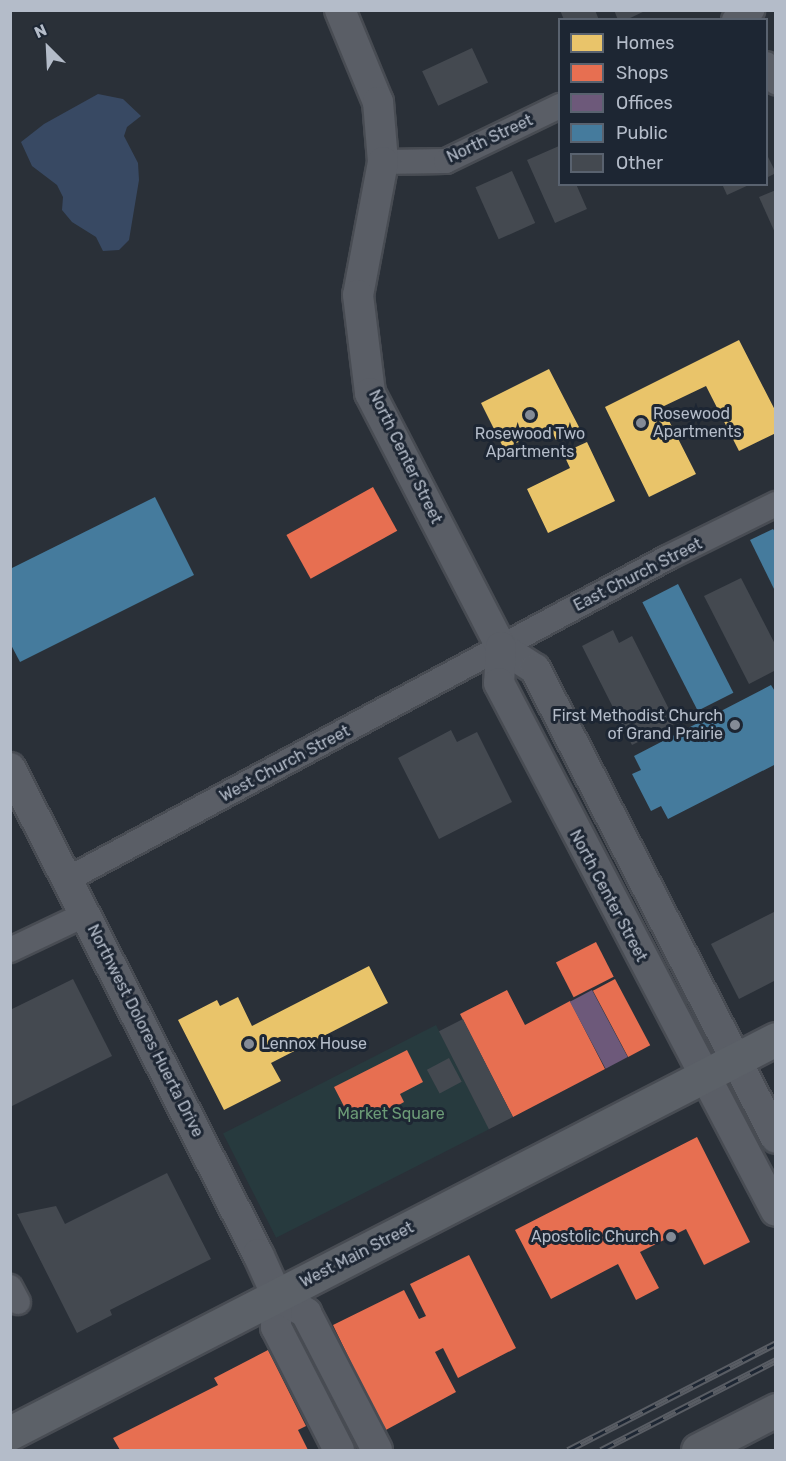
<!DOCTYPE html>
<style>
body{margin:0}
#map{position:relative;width:786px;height:1461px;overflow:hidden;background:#2a3038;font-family:Rubik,sans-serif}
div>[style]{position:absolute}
.green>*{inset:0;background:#273a3e;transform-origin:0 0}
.water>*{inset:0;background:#384963}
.homes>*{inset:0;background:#e9c46a}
.shops>*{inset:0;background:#e76f51;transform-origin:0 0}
.offices>*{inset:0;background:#6d597a;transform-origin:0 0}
.public>*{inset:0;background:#457b9d;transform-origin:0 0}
.building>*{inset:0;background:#444950;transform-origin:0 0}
.roads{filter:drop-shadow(2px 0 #484c53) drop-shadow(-2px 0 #484c53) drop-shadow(0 2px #484c53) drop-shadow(0 -2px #484c53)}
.minor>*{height:24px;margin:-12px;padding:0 12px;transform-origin:12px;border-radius:12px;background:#5a5e66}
.tertiary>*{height:30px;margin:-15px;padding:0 15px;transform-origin:15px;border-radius:15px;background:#5a5e66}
.secondary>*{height:33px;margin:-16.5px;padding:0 16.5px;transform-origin:16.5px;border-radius:16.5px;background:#595d64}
.primary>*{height:33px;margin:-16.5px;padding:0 16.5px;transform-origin:16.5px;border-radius:16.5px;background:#5c6168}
.rail>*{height:7px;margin-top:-3.5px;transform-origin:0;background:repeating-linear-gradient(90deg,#1d2633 0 14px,#595d64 0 28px);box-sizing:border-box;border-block:2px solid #595d64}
.dots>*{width:16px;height:16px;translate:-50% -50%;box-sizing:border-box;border:3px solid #1d2633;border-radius:50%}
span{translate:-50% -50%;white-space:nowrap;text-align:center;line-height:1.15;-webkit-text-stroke:6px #1d2633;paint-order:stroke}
.street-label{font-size:16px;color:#b4bcc9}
.poi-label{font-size:16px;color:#b4bcc9}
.left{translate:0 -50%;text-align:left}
.right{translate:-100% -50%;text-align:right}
.park-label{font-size:16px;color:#6b9a76}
.frame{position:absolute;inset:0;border:12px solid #b4bcc9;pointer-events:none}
.legend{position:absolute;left:558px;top:18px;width:210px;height:168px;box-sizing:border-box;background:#1d2633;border:2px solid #59626f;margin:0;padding:8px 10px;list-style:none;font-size:18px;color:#b4bcc9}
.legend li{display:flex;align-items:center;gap:12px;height:30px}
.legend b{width:30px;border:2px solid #59626f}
.north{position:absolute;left:18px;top:18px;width:60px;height:60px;-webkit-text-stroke:4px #1d2633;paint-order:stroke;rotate:336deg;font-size:16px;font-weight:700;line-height:24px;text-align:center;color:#b4bcc9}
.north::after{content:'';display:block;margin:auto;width:21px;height:27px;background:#b4bcc9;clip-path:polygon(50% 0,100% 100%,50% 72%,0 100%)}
</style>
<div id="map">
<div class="green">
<i style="left:436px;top:1025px;width:117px;height:239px;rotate:63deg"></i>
</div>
<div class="water">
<i style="clip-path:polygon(98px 94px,123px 99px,141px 116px,127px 127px,124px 136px,138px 163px,139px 180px,129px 240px,119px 250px,103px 251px,96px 237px,72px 222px,62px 210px,63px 197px,57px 185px,32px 166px,21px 142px,44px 124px)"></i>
</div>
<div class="homes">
<i style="clip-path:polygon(739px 340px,776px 412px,776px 433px,739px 451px,706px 386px,662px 407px,696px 474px,649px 497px,605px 407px)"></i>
<i style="clip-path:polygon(549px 369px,580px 429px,556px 440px,550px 427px,504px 449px,481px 403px)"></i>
<i style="clip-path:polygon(587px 442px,615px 501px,548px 533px,527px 489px,570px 468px,563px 453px)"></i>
<i style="clip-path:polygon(369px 966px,388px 1003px,271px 1063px,281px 1081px,224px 1110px,178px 1020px,217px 1000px,220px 1006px,238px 997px,252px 1026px)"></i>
</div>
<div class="shops">
<i style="left:373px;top:487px;width:50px;height:99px;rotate:61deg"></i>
<i style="left:596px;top:942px;width:39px;height:45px;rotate:63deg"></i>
<i style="left:615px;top:979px;width:75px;height:25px;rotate:62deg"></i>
<i style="clip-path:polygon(507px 990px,525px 1025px,570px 1001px,605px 1069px,513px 1117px,460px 1014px)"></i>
<i style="clip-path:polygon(407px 1050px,423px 1082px,400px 1094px,404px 1102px,390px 1110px,377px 1116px,373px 1107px,350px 1118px,334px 1087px)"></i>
<i style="clip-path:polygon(697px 1137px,750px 1242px,704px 1265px,686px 1229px,640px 1252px,659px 1288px,636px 1300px,618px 1264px,551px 1299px,515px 1230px)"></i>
<i style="clip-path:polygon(469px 1255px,516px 1348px,458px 1378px,443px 1348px,435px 1352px,456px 1392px,384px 1431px,333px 1325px,404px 1290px,419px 1319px,426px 1316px,410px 1284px)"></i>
<i style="clip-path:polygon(268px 1350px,306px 1426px,298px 1430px,308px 1450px,120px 1450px,113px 1438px,218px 1385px,214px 1378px)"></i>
</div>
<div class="offices">
<i style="left:592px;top:990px;width:76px;height:25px;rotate:62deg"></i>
</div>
<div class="public">
<i style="clip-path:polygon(155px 497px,194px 575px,20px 662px,10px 643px,10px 569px)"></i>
<i style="clip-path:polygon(773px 529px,776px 533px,776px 593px,750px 540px)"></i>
<i style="left:678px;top:584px;width:122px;height:40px;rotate:63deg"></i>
<i style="clip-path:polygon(771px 685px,776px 693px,776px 764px,668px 819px,661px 806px,651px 811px,632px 774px,641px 770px,634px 756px)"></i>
</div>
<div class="building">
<i style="clip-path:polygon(560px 10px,595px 10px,599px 20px,564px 20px)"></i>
<i style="clip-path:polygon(614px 10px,647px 10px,626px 20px,618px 20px)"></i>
<i style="left:472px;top:48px;width:38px;height:55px;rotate:65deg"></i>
<i style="clip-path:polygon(559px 146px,560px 184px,576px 184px,587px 209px,555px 223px,527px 160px)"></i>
<i style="clip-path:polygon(766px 153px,776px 173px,766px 178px)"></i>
<i style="left:512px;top:171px;width:57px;height:40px;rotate:66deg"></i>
<i style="clip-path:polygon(722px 184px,751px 184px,727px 195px)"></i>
<i style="clip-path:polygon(776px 190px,776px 235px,759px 197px)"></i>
<i style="clip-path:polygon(741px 578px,776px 646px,776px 670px,749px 684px,704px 596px)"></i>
<i style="clip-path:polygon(613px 630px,619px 643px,632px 636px,676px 723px,632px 745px,582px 646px)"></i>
<i style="clip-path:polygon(451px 730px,457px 742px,477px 732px,512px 802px,439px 839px,398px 758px)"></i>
<i style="clip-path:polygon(776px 911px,776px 980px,739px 999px,711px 944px)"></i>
<i style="clip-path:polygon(73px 979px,112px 1056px,10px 1107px,10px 1010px)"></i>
<i style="left:463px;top:1019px;width:110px;height:27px;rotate:63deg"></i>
<i style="left:449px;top:1058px;width:27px;height:25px;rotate:62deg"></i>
<i style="clip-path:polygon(167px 1173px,211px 1259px,110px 1310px,112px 1315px,77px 1333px,17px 1214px,56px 1206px,65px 1224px)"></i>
</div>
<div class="roads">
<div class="minor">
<i style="left:734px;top:20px;width:21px;rotate:-29deg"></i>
<i style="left:766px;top:64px;width:21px;rotate:61deg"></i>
<i style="left:383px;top:162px;width:63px;rotate:-0.9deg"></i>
<i style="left:446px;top:161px;width:127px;rotate:-25.8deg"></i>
<i style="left:68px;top:879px;width:680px;rotate:-28.19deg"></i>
<i style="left:667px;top:558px;width:122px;rotate:-26.4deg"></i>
<i style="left:10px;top:950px;width:84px;rotate:-25.3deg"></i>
<i style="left:10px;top:1287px;width:17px;rotate:62deg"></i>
</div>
<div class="tertiary">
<i style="left:340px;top:10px;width:100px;rotate:67.6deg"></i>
<i style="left:378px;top:102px;width:60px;rotate:85.2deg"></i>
<i style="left:383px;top:162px;width:135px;rotate:100.6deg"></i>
<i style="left:358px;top:295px;width:99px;rotate:83deg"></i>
<i style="left:370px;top:393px;width:286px;rotate:62.7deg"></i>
<i style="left:501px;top:647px;width:40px;rotate:32.9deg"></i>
<i style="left:535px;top:669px;width:527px;rotate:62.8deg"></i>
<i style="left:501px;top:647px;width:36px;rotate:93deg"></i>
<i style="left:499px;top:683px;width:596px;rotate:62.32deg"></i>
<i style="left:10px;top:768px;width:546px;rotate:62.97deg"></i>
<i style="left:258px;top:1254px;width:46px;rotate:65.7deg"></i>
<i style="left:277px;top:1296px;width:31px;rotate:92deg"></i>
<i style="left:276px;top:1327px;width:138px;rotate:62.9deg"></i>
<i style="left:277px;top:1296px;width:34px;rotate:30deg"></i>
<i style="left:306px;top:1313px;width:154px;rotate:62.6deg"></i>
</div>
<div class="secondary">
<i style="left:698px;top:1450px;width:88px;rotate:-27.1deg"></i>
</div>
<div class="primary">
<i style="left:10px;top:1433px;width:861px;rotate:-27.22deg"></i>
</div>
</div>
<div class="rail">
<i style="left:568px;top:1450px;width:234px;rotate:-27.2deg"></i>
<i style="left:601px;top:1450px;width:197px;rotate:-27.2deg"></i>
</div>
<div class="dots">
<i style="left:530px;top:415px;background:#848b96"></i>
<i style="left:641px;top:423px;background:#848b96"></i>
<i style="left:735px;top:725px;background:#848b96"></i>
<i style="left:249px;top:1044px;background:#848b96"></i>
<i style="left:671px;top:1237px;background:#848b96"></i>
</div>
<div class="street-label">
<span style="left:490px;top:139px;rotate:-25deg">North Street</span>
<span style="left:405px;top:457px;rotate:64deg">North Center Street</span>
<span style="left:638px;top:575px;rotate:-27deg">East Church Street</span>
<span style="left:285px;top:764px;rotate:-28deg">West Church Street</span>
<span style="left:608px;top:896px;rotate:62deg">North Center Street</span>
<span style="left:145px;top:1031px;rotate:63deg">Northwest Dolores Huerta Drive</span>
<span style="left:357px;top:1255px;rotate:-27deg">West Main Street</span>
</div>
<div class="poi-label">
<span class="left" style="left:653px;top:423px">Rosewood<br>Apartments</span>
<span style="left:530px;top:443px">Rosewood Two<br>Apartments</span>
<span class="right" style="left:723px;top:725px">First Methodist Church<br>of Grand Prairie</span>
<span class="left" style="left:261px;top:1044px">Lennox House</span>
<span class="right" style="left:659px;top:1237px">Apostolic Church</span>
</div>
<div class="park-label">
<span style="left:391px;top:1114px">Market Square</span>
</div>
<div class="frame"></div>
<ul class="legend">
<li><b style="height:16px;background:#e9c46a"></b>Homes</li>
<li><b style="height:16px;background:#e76f51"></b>Shops</li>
<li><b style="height:16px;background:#6d597a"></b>Offices</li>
<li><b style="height:16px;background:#457b9d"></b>Public</li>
<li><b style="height:16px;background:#444950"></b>Other</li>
</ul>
<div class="north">N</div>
</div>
